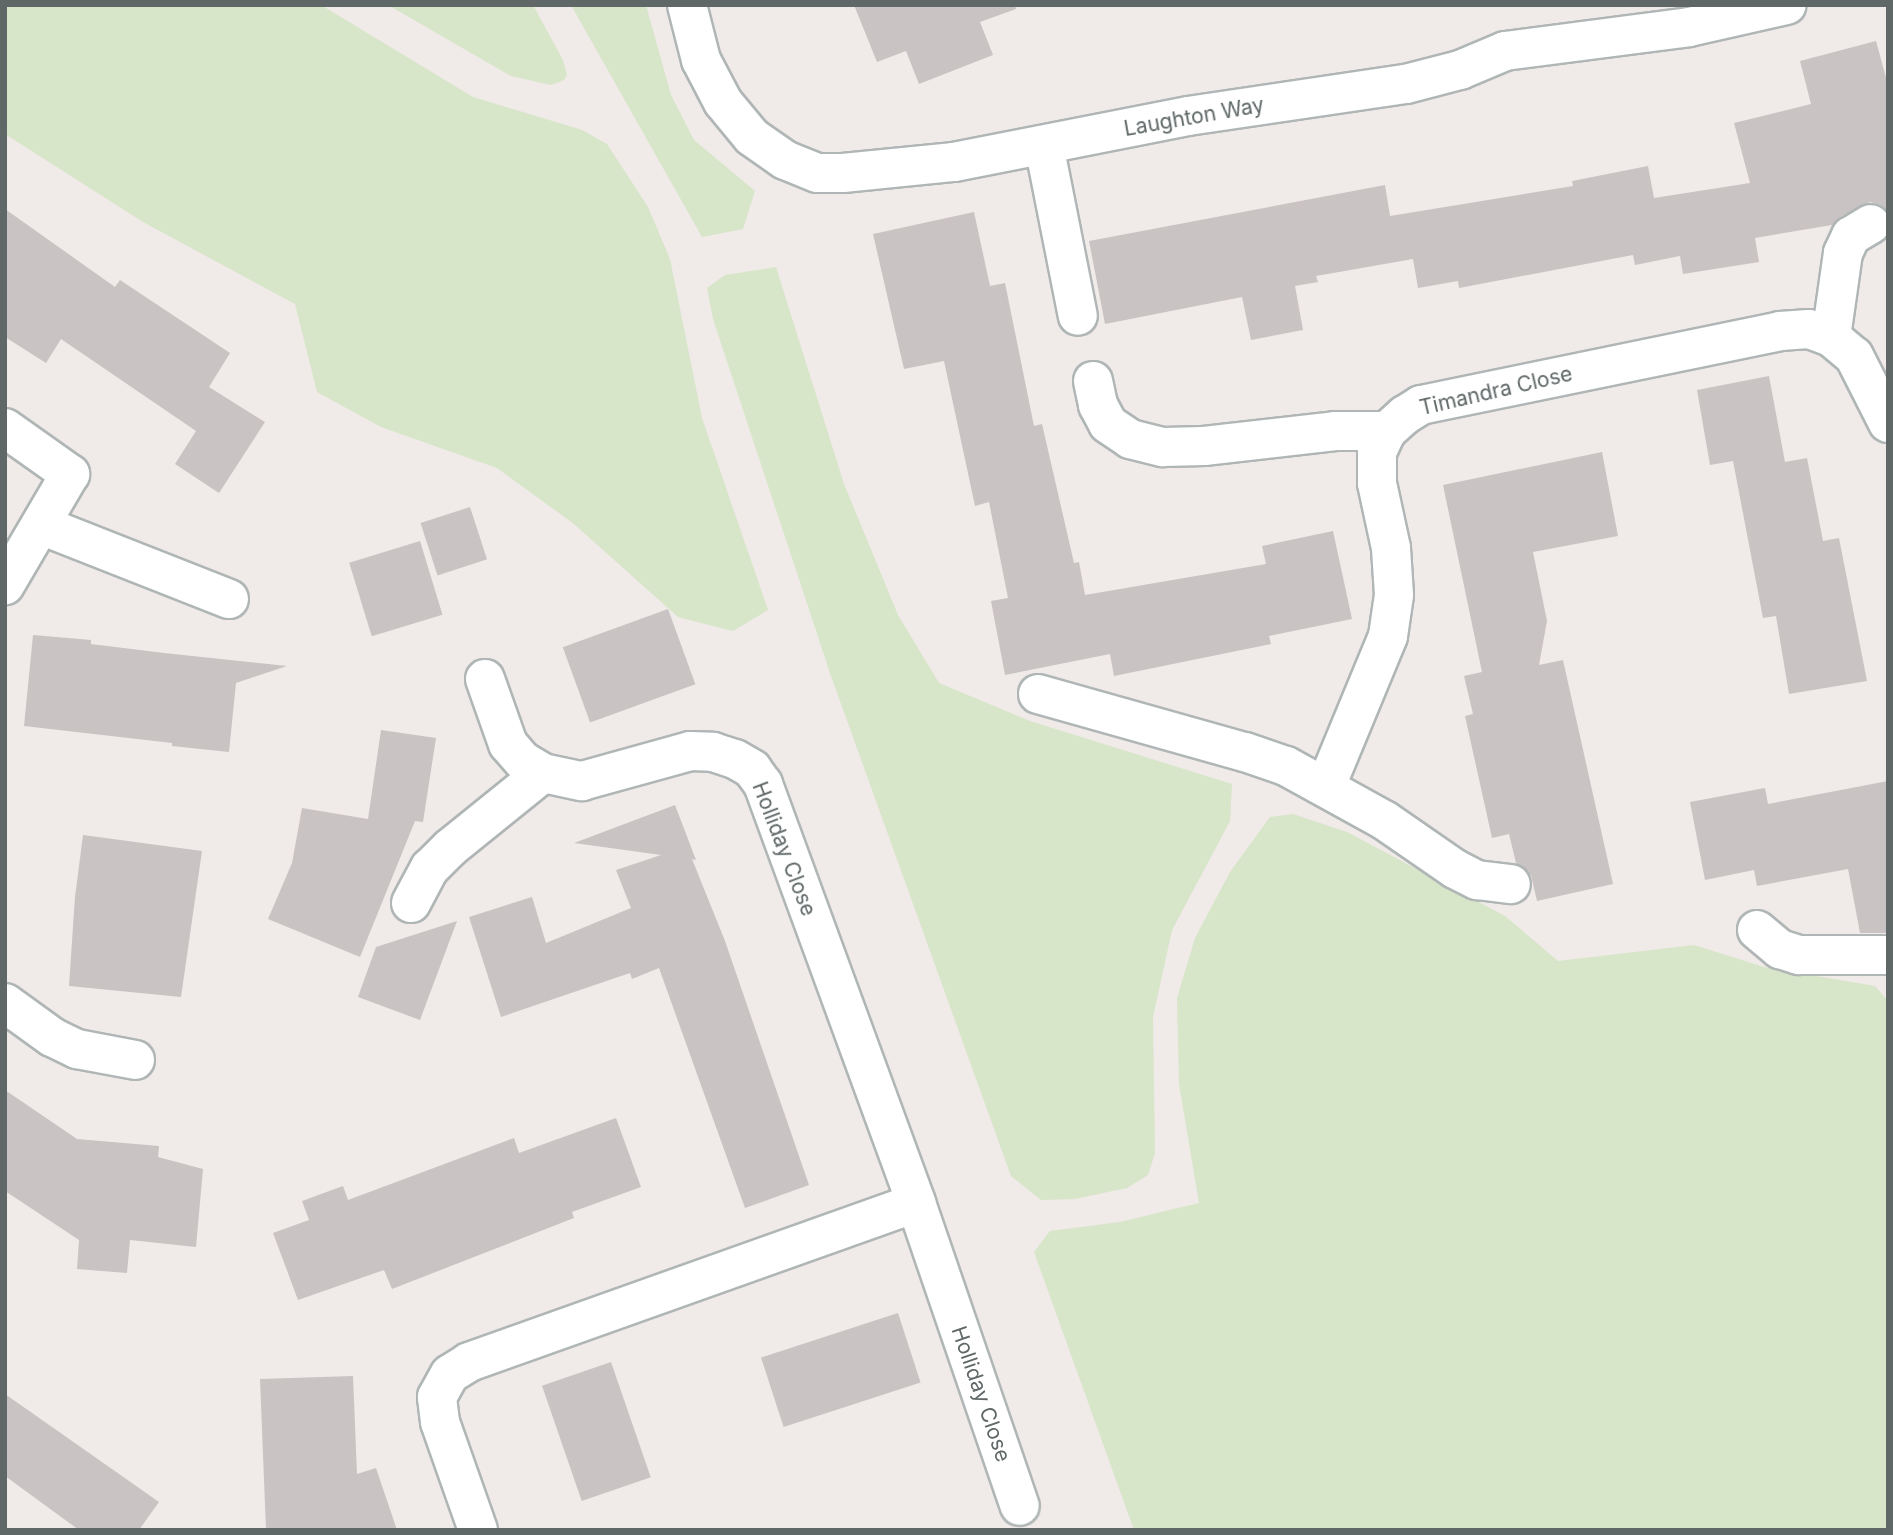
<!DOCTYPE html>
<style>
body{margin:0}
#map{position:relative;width:1893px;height:1535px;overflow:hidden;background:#f0eae8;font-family:Inter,sans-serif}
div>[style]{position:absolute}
.green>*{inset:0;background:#d7e5c8}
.building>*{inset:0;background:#c9c3c3;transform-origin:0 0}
.roads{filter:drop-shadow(2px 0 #b0b6b6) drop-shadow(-2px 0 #b0b6b6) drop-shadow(0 2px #b0b6b6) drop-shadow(0 -2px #b0b6b6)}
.minor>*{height:38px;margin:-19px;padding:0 19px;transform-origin:19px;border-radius:19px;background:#fff}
span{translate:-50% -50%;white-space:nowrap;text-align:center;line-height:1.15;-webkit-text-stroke:6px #fff;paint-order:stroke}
.street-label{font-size:21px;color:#5f6767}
.frame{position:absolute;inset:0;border:7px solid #5f6767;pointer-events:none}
</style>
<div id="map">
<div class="green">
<i style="clip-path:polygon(5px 5px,321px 5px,473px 97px,582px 130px,607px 144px,648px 207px,670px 259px,702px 418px,768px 610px,733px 631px,678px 617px,574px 524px,497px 468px,381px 427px,317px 392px,295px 304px,143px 222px,5px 134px)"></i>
<i style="clip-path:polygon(388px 5px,533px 5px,563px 60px,567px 75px,564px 80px,551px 85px,511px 76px)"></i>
<i style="clip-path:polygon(571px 5px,646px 5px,671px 95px,694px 140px,755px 191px,743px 229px,702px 237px)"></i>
<i style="clip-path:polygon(776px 267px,844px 484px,898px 615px,939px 683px,1030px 721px,1232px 784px,1230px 821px,1172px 930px,1153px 1017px,1155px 1153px,1148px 1175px,1127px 1188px,1075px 1199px,1041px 1200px,1011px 1176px,831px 676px,713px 319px,707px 288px,725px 275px)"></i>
<i style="clip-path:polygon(1293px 814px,1347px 832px,1505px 916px,1558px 961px,1694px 945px,1764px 967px,1875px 986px,1888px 1001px,1888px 1530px,1134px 1530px,1034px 1252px,1050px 1231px,1120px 1222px,1199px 1203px,1179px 1084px,1177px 998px,1195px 938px,1230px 872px,1270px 817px)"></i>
</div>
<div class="building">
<i style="clip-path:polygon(854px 5px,1015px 5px,1016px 9px,980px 22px,993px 55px,919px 84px,906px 51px,877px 62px)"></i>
<i style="clip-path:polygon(1876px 41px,1888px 85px,1888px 211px,1881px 205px,1870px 202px,1840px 217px,1832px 225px,1755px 238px,1759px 262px,1683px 274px,1680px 256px,1635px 265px,1633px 255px,1459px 288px,1458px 281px,1418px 288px,1413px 259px,1316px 276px,1318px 282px,1295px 286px,1303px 330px,1251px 340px,1242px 297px,1105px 324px,1089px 241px,1385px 185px,1390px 216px,1573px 186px,1572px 181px,1648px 166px,1654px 198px,1750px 183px,1734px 123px,1811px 104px,1800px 61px)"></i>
<i style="clip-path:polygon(5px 209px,115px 287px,120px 280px,230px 353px,209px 387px,265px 422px,219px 493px,175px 464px,196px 431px,61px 339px,46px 363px,5px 337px)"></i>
<i style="clip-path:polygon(974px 212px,990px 286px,1005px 283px,1034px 426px,1042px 424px,1074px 563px,1079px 562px,1085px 595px,1266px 564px,1262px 546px,1333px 531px,1352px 619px,1269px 636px,1271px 644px,1114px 676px,1110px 654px,1005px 675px,991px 601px,1008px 598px,989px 502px,975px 506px,944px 361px,904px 369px,873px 234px)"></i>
<i style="clip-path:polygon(1769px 376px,1785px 462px,1807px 458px,1823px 541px,1839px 538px,1867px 681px,1789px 694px,1776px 616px,1763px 618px,1733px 461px,1710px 465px,1697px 390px)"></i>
<i style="clip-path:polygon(1602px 452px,1618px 536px,1533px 552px,1547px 621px,1539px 665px,1563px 660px,1613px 884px,1537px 901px,1531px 875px,1516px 863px,1509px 834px,1492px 838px,1465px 716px,1473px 714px,1464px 676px,1482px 672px,1443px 485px)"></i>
<i style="left:470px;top:507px;width:55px;height:52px;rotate:72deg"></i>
<i style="left:420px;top:541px;width:77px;height:74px;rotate:73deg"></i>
<i style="left:668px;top:609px;width:80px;height:112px;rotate:70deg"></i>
<i style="clip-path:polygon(33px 635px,91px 640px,91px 644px,164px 653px,287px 666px,236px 683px,229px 752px,172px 746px,172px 743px,24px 726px)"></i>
<i style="clip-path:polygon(381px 730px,436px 738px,423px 822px,415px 821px,360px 957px,268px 919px,292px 863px,302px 808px,368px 819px)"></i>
<i style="clip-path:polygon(1888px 781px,1888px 933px,1860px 933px,1848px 869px,1757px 886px,1754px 870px,1705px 880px,1690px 802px,1765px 788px,1768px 804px)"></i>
<i style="clip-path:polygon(675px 805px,696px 860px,692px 859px,725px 941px,809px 1185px,745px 1208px,659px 968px,632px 979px,630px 973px,501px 1017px,469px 917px,532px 897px,546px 943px,631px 908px,616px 870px,661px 855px,574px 843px)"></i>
<i style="clip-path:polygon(83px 835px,202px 851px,181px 997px,69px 986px,75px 897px)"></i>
<i style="clip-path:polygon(457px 921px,420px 1020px,358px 997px,376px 947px)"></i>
<i style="clip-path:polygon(5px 1090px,77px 1139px,159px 1146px,158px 1157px,203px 1169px,196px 1247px,130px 1240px,127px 1273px,77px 1269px,79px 1240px,5px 1191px)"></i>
<i style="clip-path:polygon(616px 1118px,641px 1187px,572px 1212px,574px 1218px,392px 1289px,384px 1270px,298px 1300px,273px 1233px,309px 1220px,302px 1201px,343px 1186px,348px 1200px,514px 1138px,519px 1153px)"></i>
<i style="left:898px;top:1313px;width:73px;height:144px;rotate:72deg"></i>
<i style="left:611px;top:1362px;width:122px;height:73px;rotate:71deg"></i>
<i style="clip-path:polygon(353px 1376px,357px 1474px,376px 1468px,397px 1530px,266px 1530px,260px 1379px)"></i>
<i style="clip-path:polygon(5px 1394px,159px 1502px,139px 1530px,79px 1530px,5px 1476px)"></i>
</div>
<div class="roads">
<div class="minor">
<i style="left:687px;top:5px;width:57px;rotate:75.7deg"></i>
<i style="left:701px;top:60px;width:47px;rotate:62.4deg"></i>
<i style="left:723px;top:102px;width:45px;rotate:50.4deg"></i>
<i style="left:752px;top:137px;width:40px;rotate:34.9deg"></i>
<i style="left:785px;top:160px;width:35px;rotate:22deg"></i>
<i style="left:818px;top:173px;width:25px"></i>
<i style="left:843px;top:173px;width:112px;rotate:-5.7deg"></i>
<i style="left:954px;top:162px;width:238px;rotate:-11.1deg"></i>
<i style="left:1188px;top:116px;width:220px;rotate:-8.4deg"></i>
<i style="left:1406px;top:84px;width:56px;rotate:-14.5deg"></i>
<i style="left:1460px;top:70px;width:49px;rotate:-22.9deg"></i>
<i style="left:1505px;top:51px;width:186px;rotate:-7.4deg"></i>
<i style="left:1689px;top:27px;width:100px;rotate:-12.7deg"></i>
<i style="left:1044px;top:145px;width:174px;rotate:78.8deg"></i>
<i style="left:1831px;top:337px;width:85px;rotate:-81.9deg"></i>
<i style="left:1843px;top:253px;width:19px;rotate:-65deg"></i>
<i style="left:1851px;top:236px;width:23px;rotate:-31deg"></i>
<i style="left:1093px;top:381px;width:25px;rotate:78deg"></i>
<i style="left:1098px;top:405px;width:21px;rotate:62deg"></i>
<i style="left:1108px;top:424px;width:27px;rotate:34deg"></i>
<i style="left:1130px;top:439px;width:34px;rotate:14deg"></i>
<i style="left:1163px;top:447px;width:41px;rotate:-1.4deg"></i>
<i style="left:1204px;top:446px;width:132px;rotate:-6.5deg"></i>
<i style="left:1335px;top:431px;width:52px"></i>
<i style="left:5px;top:428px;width:80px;rotate:35.3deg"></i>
<i style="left:70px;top:474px;width:129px;rotate:120.4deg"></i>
<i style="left:41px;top:525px;width:202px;rotate:21.5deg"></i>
<i style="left:485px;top:679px;width:69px;rotate:70.5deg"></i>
<i style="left:508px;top:744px;width:23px;rotate:49deg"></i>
<i style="left:523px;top:761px;width:23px;rotate:31deg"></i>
<i style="left:543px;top:773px;width:40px;rotate:12deg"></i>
<i style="left:582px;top:781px;width:112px;rotate:-15.5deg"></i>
<i style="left:690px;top:751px;width:23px;rotate:2deg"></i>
<i style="left:713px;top:752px;width:23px;rotate:18deg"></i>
<i style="left:735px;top:759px;width:20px;rotate:30deg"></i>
<i style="left:752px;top:769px;width:19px;rotate:54deg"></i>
<i style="left:763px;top:784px;width:446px;rotate:69.9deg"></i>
<i style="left:916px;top:1203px;width:320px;rotate:71.1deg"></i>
<i style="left:1038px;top:694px;width:215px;rotate:15.7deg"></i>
<i style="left:1245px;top:752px;width:43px;rotate:18.9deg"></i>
<i style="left:1286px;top:766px;width:112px;rotate:28.9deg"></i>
<i style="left:1384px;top:820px;width:86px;rotate:34.6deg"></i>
<i style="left:1455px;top:869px;width:25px;rotate:27deg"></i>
<i style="left:1477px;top:880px;width:34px;rotate:7deg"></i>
<i style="left:1326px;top:786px;width:162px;rotate:-67.5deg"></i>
<i style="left:1388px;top:636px;width:41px;rotate:-81.7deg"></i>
<i style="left:1394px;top:595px;width:47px;rotate:-93.7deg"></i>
<i style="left:1391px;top:548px;width:66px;rotate:-102.2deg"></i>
<i style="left:1377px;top:483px;width:31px;rotate:-90deg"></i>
<i style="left:1377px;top:452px;width:23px;rotate:-65deg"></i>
<i style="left:1387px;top:431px;width:24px;rotate:-42deg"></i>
<i style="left:1405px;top:415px;width:19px;rotate:-32deg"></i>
<i style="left:1421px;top:405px;width:367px;rotate:-11.6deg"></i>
<i style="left:1780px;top:331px;width:29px;rotate:-4deg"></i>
<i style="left:1809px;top:329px;width:23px;rotate:20deg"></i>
<i style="left:1831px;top:337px;width:30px;rotate:40deg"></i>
<i style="left:1854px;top:356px;width:75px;rotate:63.1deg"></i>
<i style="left:411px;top:903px;width:40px;rotate:-62deg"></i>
<i style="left:430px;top:868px;width:28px;rotate:-45deg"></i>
<i style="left:450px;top:848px;width:119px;rotate:-38.9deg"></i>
<i style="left:1757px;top:930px;width:30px;rotate:40deg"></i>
<i style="left:1780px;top:949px;width:20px;rotate:18deg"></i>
<i style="left:1799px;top:955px;width:89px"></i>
<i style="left:5px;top:1003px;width:58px;rotate:35.9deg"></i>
<i style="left:52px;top:1037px;width:28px;rotate:26deg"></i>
<i style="left:77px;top:1049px;width:59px;rotate:10.7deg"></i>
<i style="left:478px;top:1530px;width:114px;rotate:-109.4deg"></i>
<i style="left:440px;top:1422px;width:25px;rotate:-97deg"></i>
<i style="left:437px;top:1397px;width:26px;rotate:-61deg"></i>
<i style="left:450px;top:1374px;width:22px;rotate:-32deg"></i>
<i style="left:469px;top:1362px;width:474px;rotate:-19.6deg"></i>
</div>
</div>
<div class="street-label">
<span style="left:1194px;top:117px;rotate:-10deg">Laughton Way</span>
<span style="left:1496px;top:391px;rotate:-13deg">Timandra Close</span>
<span style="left:784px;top:849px;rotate:69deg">Holliday Close</span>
<span style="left:981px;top:1394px;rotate:71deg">Holliday Close</span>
</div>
<div class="frame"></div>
</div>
